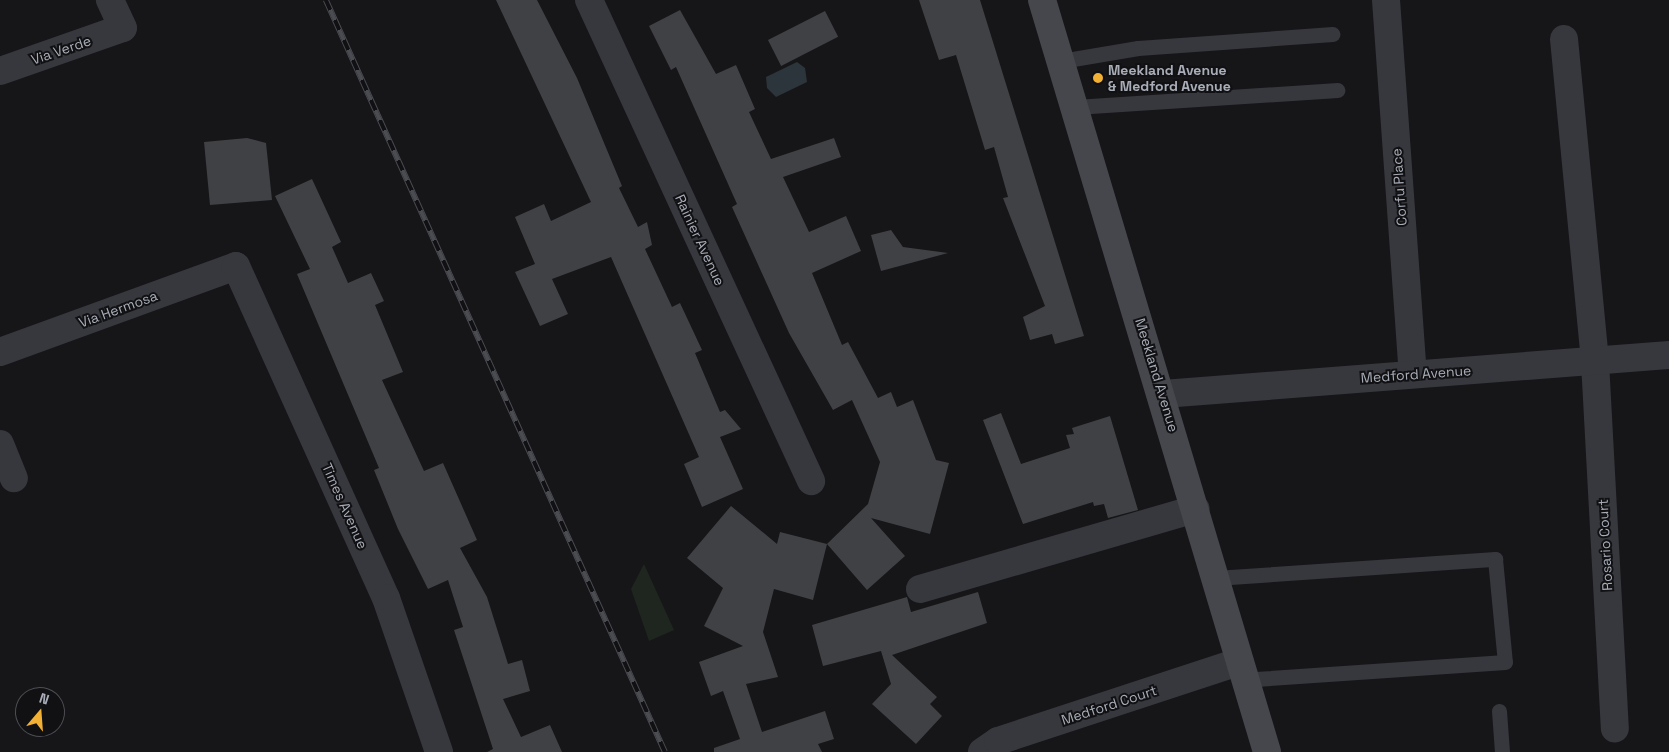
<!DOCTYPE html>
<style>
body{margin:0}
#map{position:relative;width:1669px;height:752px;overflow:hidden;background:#161618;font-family:"Space Grotesk",sans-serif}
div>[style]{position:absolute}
.green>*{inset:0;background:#1e261f}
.water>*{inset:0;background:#2c353c}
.building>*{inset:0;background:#404145;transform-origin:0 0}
.lane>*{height:15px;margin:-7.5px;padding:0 7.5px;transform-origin:7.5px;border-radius:7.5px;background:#37383d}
.street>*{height:28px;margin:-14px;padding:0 14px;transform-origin:14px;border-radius:14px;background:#37383d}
.secondary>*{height:28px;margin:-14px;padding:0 14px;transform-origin:14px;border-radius:14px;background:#45474d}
.rail>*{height:5.5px;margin-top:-2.75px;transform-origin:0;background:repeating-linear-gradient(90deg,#111113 0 11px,#4a4c52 0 22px);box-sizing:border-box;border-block:1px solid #4a4c52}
.dots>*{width:14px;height:14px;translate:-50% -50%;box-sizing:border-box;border:2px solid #111113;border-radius:50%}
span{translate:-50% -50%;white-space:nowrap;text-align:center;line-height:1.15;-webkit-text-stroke:4px #111113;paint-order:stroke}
.street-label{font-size:14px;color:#a8adb8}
.poi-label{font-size:14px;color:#a8adb8;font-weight:700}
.left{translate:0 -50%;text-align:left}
.north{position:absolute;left:15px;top:687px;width:50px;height:50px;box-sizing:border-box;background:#111113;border:1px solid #4d4f55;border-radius:50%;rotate:18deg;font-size:14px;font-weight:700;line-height:20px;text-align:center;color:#a8adb8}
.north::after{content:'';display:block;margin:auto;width:18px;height:22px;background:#f2b134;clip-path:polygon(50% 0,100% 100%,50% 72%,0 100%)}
</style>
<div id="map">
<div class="green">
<i style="clip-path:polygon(644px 564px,674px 630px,649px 641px,631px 589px)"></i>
</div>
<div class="water">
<i style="clip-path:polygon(797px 62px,805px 68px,807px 82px,776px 97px,767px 88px,766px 77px)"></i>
</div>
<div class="building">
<i style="clip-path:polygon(496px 0,537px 0,577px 78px,622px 186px,619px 188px,638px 227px,647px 222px,652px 245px,645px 249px,672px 307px,680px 303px,702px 350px,695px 353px,720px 412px,725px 410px,741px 429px,720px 437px,743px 489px,702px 507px,684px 464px,699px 457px,611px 257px,552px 279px,568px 314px,540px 326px,515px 272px,535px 264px,515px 217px,544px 204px,551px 221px,591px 202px)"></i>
<i style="clip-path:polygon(919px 0,980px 0,1084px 336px,1055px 344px,1052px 334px,1030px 340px,1023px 317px,1045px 306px,1003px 198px,1008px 197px,994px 147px,985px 150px,956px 55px,939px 60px)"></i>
<i style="clip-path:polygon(680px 10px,716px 74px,736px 65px,755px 109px,749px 112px,771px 159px,834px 138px,841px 157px,783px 177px,809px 232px,846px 216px,861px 251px,812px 273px,842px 345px,848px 342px,878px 398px,891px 392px,897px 407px,913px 400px,936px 460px,949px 463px,930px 534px,871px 518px,905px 556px,867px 590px,827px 544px,813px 600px,774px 589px,763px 632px,778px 677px,746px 684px,762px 732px,825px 711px,834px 739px,818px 744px,822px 752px,714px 752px,714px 748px,740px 739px,723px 691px,711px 696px,699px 662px,743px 646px,704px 626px,723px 588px,687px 558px,731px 506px,777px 544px,780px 532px,827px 544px,868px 504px,880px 462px,852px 400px,833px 410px,789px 333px,732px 207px,737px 204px,676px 67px,671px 70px,649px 26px)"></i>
<i style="left:825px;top:11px;width:29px;height:64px;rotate:63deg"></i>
<i style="clip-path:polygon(247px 138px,266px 143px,272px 200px,210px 205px,204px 142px)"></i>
<i style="clip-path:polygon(312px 179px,341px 242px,332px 247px,348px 283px,371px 273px,384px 301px,375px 305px,403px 372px,382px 380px,424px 471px,443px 463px,477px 540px,460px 548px,487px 597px,508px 664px,522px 660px,530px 691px,503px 699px,521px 737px,550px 725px,562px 752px,487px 752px,493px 749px,454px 630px,463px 627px,448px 580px,428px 589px,398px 529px,374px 470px,379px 468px,297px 274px,310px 269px,275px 196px)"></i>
<i style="clip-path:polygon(891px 230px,903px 247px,948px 253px,881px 271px,871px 235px)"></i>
<i style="clip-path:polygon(1001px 413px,1021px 464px,1070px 448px,1066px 435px,1074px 434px,1072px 428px,1110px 416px,1138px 510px,1108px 518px,1104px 504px,1094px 506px,1093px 502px,1023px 524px,983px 420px)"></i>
<i style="clip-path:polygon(978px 592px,987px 623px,892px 655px,937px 697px,930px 704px,942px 716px,916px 744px,872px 704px,891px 684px,881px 651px,823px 666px,812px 625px,907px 597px,911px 612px)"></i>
</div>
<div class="lane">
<i style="left:1061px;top:61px;width:78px;rotate:-9.6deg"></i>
<i style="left:1138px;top:48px;width:195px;rotate:-4.1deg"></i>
<i style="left:1075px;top:107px;width:263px;rotate:-3.7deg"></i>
<i style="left:1215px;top:578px;width:281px;rotate:-3.9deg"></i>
<i style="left:1495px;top:559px;width:103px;rotate:84.5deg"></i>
<i style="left:1505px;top:662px;width:262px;rotate:176.1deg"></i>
<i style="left:1499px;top:711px;width:41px;rotate:85.8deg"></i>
</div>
<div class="street">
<i style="left:589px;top:0;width:530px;rotate:65.22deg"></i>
<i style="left:1386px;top:0;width:375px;rotate:85.9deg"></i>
<i style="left:1564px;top:39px;width:324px;rotate:84.5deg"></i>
<i style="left:1595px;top:362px;width:367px;rotate:86.9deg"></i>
<i style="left:0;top:71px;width:130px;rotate:-19.3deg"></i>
<i style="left:123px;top:28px;width:31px;rotate:-115deg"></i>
<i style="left:0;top:352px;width:251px;rotate:-20deg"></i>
<i style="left:236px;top:266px;width:364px;rotate:65.7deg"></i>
<i style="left:386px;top:598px;width:163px;rotate:71deg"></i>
<i style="left:1163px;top:394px;width:508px;rotate:-4.41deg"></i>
<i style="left:0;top:444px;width:37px;rotate:68deg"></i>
<i style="left:920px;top:589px;width:287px;rotate:-16.2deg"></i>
<i style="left:982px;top:752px;width:19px;rotate:-35deg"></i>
<i style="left:998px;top:741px;width:253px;rotate:-18.2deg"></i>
</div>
<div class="secondary">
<i style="left:1042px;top:0;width:785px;rotate:73.34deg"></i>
</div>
<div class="rail">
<i style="left:326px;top:0;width:825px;rotate:65.73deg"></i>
</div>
<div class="dots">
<i style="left:1098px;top:78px;background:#f2b134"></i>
</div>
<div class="street-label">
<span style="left:61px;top:50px;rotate:-19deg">Via Verde</span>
<span style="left:1399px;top:187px;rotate:-94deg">Corfu Place</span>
<span style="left:700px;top:240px;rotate:65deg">Rainier Avenue</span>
<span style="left:118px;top:309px;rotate:-20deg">Via Hermosa</span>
<span style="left:1416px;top:374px;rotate:-4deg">Medford Avenue</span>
<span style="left:1157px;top:375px;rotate:73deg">Meekland Avenue</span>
<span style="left:345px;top:506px;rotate:66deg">Times Avenue</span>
<span style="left:1605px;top:545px;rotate:-93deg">Rosario Court</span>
<span style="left:1109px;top:705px;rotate:-18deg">Medford Court</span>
</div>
<div class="poi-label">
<span class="left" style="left:1108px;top:78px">Meekland Avenue<br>&amp; Medford Avenue</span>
</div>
<div class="north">N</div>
</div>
